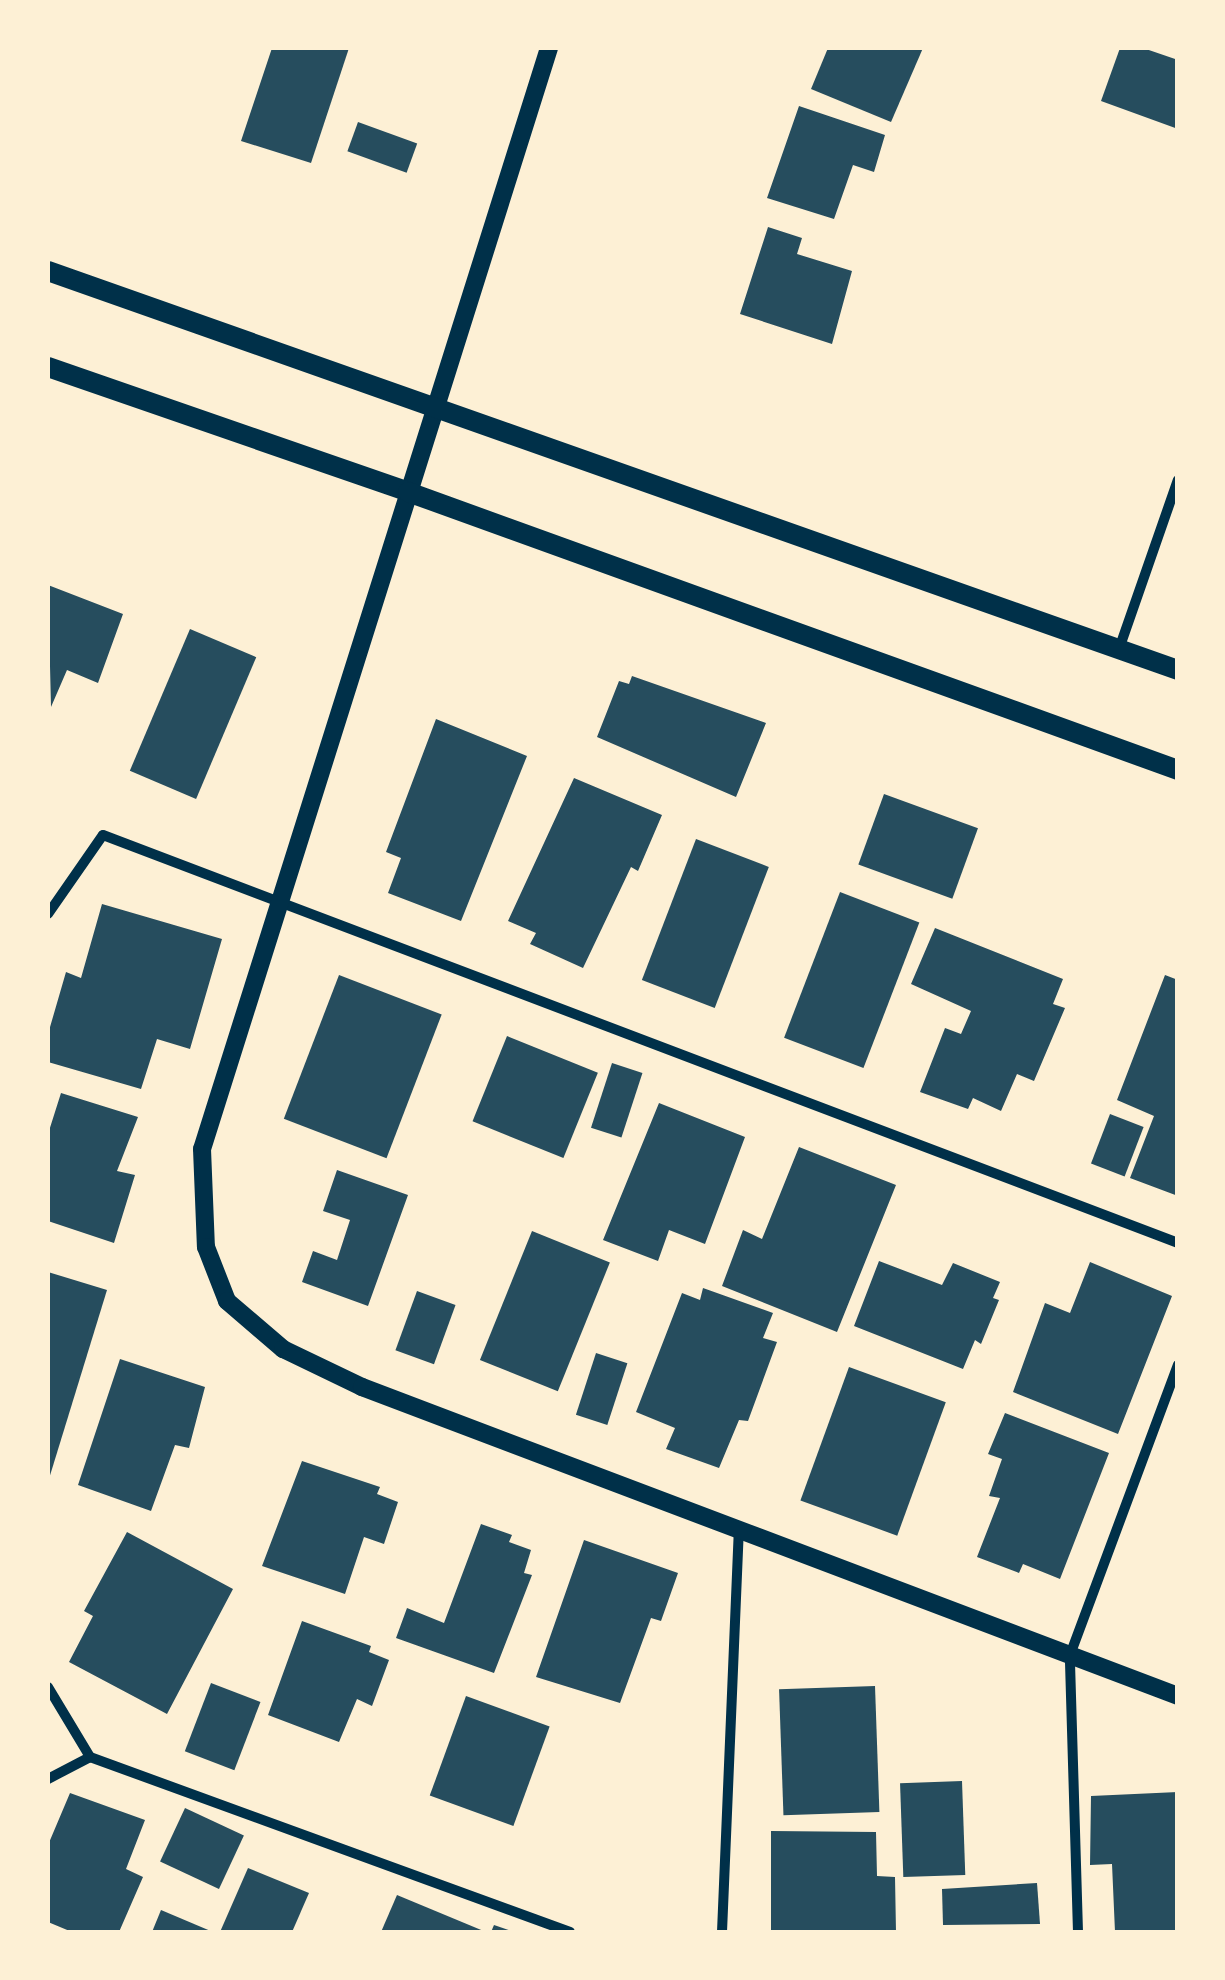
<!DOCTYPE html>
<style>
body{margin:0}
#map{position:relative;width:1225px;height:1980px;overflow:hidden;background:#fdf0d5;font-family:Karla,sans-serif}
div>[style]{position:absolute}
.building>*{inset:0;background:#264d5e;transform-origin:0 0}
.minor>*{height:10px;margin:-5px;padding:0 5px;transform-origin:5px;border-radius:5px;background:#003049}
.tertiary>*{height:18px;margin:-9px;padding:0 9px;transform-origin:9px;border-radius:9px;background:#003049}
.secondary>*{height:20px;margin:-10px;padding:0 10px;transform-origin:10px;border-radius:10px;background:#003049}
span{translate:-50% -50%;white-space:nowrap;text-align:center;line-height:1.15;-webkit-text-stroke:10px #fdf0d5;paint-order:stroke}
.frame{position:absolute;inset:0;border:50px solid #fdf0d5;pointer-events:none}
</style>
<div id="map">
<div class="building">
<i style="clip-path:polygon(272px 48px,349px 48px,311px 163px,241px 141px)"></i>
<i style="clip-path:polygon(828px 48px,923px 48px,891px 122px,811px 89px)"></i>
<i style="clip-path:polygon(1120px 48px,1143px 48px,1178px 60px,1178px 129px,1101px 101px)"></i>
<i style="clip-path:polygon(799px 106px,885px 135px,874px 172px,853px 165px,834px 219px,767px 198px)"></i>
<i style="left:358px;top:122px;width:63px;height:31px;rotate:20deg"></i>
<i style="clip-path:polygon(768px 227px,802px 238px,797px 254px,852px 271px,832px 344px,740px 314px)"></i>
<i style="clip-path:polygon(48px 585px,123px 614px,98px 683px,67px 670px,51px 707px)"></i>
<i style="left:190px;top:629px;width:72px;height:154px;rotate:23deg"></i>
<i style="clip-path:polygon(632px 676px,766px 723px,736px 797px,597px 737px,619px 681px,629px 684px)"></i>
<i style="clip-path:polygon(436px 719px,527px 756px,461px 921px,388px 893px,401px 858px,386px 852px)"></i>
<i style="clip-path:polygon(574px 778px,662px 815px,638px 871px,631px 867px,583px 968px,530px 944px,536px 933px,508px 921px)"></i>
<i style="left:884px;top:794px;width:100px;height:75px;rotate:20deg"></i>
<i style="left:696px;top:839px;width:78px;height:151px;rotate:21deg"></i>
<i style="left:840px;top:892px;width:85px;height:156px;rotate:21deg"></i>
<i style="clip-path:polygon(102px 904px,222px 939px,190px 1049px,157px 1039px,141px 1089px,48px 1062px,48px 1034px,66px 972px,81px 978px)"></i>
<i style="clip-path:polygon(935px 928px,1063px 979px,1053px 1004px,1065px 1008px,1034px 1081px,1017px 1074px,1001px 1111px,973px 1098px,968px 1109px,920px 1092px,945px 1028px,961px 1034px,971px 1011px,911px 984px)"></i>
<i style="left:339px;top:975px;width:110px;height:154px;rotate:21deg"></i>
<i style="clip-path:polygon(1165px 975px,1178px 980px,1178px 1196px,1130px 1178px,1154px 1116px,1117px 1100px)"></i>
<i style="left:507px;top:1036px;width:98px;height:92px;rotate:22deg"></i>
<i style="left:612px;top:1063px;width:32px;height:68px;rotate:18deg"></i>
<i style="clip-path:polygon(61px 1093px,138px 1117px,117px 1171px,135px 1175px,114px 1243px,48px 1221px,48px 1134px)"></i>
<i style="clip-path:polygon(659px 1103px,745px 1137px,705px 1244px,669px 1230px,658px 1261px,603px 1240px)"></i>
<i style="left:1110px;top:1114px;width:36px;height:53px;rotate:21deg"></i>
<i style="clip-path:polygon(799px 1147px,896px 1185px,837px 1332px,722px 1286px,743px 1230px,762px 1239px)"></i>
<i style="clip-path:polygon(337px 1170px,408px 1195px,368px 1306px,302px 1282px,313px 1251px,337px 1260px,350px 1220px,323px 1211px)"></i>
<i style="left:532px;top:1231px;width:84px;height:139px;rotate:22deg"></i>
<i style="clip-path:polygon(879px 1261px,942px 1285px,953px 1263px,1000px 1282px,993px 1298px,999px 1300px,981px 1344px,975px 1340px,963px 1369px,854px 1326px)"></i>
<i style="clip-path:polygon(1090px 1262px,1172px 1296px,1118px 1434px,1013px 1392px,1045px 1303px,1070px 1313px)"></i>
<i style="clip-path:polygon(48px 1272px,107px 1290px,48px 1482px)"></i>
<i style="clip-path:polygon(703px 1288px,773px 1313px,763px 1338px,777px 1342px,748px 1421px,739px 1420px,719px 1468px,666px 1449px,675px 1428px,636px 1412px,682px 1293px,700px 1300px)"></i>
<i style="left:417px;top:1291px;width:41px;height:63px;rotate:20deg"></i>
<i style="left:596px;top:1353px;width:33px;height:65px;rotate:18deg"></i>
<i style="clip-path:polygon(120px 1359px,205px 1387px,189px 1448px,175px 1445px,151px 1511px,78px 1485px)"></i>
<i style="left:849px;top:1367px;width:103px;height:142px;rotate:20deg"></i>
<i style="clip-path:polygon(1005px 1413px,1109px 1453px,1060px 1579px,1023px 1564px,1019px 1573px,977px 1557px,1000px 1498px,989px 1496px,1002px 1459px,988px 1454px)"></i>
<i style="clip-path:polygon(302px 1461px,380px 1487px,377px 1494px,398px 1502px,384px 1544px,364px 1537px,345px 1594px,262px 1566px)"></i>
<i style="clip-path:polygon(481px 1524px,512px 1535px,509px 1542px,531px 1550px,524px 1573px,532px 1575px,494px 1673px,396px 1638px,407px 1608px,444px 1623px)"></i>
<i style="clip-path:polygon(127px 1532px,233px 1589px,167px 1714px,69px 1662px,93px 1616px,84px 1611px)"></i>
<i style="clip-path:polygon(584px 1540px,678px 1573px,661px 1621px,651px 1618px,620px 1703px,536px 1677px)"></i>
<i style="clip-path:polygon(302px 1621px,371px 1646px,369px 1652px,389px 1660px,372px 1706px,357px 1699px,339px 1742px,268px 1715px)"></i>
<i style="left:211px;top:1683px;width:53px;height:73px;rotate:21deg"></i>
<i style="left:875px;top:1686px;width:126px;height:96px;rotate:88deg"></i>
<i style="left:466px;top:1696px;width:89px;height:106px;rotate:20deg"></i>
<i style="left:962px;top:1781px;width:94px;height:62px;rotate:88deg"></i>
<i style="clip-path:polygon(1178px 1792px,1178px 1932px,1115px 1932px,1112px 1864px,1090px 1865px,1091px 1796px)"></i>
<i style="clip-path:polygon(70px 1793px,145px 1820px,126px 1869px,143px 1877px,119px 1932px,72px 1932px,48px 1922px,48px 1845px)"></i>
<i style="left:185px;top:1808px;width:65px;height:59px;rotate:25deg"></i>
<i style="clip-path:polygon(771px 1831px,876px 1832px,877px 1876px,895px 1877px,896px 1932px,771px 1932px)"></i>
<i style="clip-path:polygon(248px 1868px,309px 1893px,292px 1932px,220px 1932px)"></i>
<i style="clip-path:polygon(1037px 1883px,1040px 1924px,943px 1925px,942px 1889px)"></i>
<i style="clip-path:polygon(397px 1895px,486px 1932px,381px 1932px)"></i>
<i style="clip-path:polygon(161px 1910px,213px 1932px,152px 1932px)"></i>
<i style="clip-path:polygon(494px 1925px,514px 1932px,491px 1932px)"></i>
</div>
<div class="minor">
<i style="left:1119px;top:649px;width:179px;rotate:-70.8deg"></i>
<i style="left:48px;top:914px;width:96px;rotate:-55.2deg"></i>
<i style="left:103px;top:835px;width:1150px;rotate:20.78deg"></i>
<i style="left:48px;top:1687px;width:82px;rotate:59deg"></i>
<i style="left:48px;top:1779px;width:47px;rotate:-27.6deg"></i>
<i style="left:90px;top:1757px;width:511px;rotate:20.03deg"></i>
<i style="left:722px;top:1932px;width:403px;rotate:-87.6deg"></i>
<i style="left:1078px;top:1932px;width:277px;rotate:-91.7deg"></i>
<i style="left:1070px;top:1655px;width:310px;rotate:-69.6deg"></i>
</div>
<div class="tertiary">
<i style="left:549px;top:48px;width:1154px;rotate:107.49deg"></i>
<i style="left:202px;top:1149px;width:98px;rotate:87.7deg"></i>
<i style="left:206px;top:1247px;width:58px;rotate:68.7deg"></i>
<i style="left:227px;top:1301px;width:74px;rotate:40.6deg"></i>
<i style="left:283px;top:1349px;width:88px;rotate:25.7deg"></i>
<i style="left:362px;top:1387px;width:873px;rotate:20.74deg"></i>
</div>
<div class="secondary">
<i style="left:48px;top:271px;width:1198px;rotate:19.45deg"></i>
<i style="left:48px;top:367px;width:381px;rotate:19.1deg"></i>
<i style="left:408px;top:492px;width:819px;rotate:19.85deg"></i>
</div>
<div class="frame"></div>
</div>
